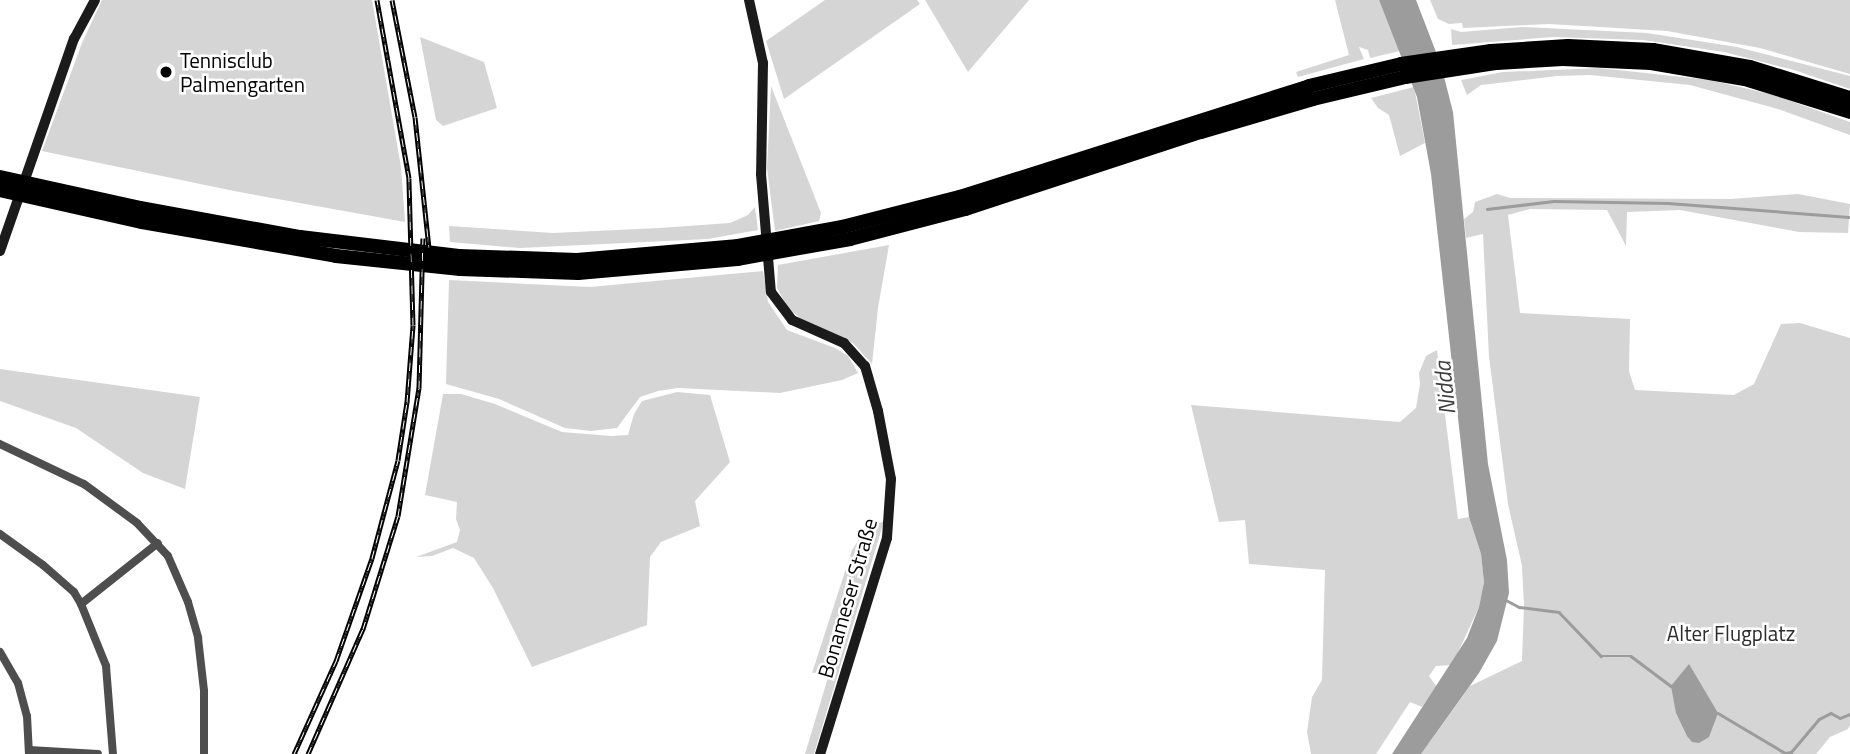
<!DOCTYPE html>
<meta charset="utf-8">
<style>
body{margin:0}
#map{position:relative;width:1850px;height:754px;overflow:hidden;background:#fff;font-family:"Titillium Web",sans-serif}
div>[style]{position:absolute}
.green>*{inset:0;background:#d5d5d5}
.water>*{inset:0;background:#9c9c9c}
.stream>*{height:2.5px;margin:-1.25px;padding:0 1.25px;transform-origin:1.25px;border-radius:1.25px;background:#9c9c9c}
.street>*{height:8px;margin:-4px;padding:0 4px;transform-origin:4px;border-radius:4px;background:#4e4e4e}
.secondary>*{height:10px;margin:-5px;padding:0 5px;transform-origin:5px;border-radius:5px;background:#1b1b1b}
.highway>*{height:14px;margin:-7px;padding:0 7px;transform-origin:7px;border-radius:7px;background:#000}
.rail>*{height:5px;margin-top:-2.5px;transform-origin:0;background:repeating-linear-gradient(90deg,#fff 0 8px,#000 0 16px);box-sizing:border-box;border-block:2px solid #000}
.dots>*{width:19px;height:19px;translate:-50% -50%;box-sizing:border-box;border:4px solid #fff;border-radius:50%}
span{translate:-50% -50%;white-space:nowrap;text-align:center;line-height:1.15;-webkit-text-stroke:5px #fff;paint-order:stroke}
.poi-label{font-size:21px;color:#000}
.left{translate:0 -50%;text-align:left}
.street-label{font-size:21px;color:#000}
.park-label{font-size:21px;color:#2c2c2c}
.water-label{font-size:23px;color:#3d3d3d;font-style:italic}
</style>
<div id="map">
<div class="green">
<i style="clip-path:polygon(102px 0,372px 0,401px 167px,405px 222px,234px 191px,42px 151px,82px 43px)"></i>
<i style="clip-path:polygon(825px 0,917px 0,920px 4px,784px 99px,766px 41px)"></i>
<i style="clip-path:polygon(925px 0,1029px 0,968px 72px)"></i>
<i style="clip-path:polygon(1335px 0,1379px 0,1400px 51px,1370px 58px,1368px 50px,1359px 47px,1364px 59px,1298px 77px,1296px 72px,1349px 55px)"></i>
<i style="clip-path:polygon(1430px 0,1850px 0,1850px 74px,1760px 48px,1667px 31px,1549px 24px,1463px 28px,1462px 23px,1449px 24px,1438px 19px)"></i>
<i style="clip-path:polygon(1522px 27px,1647px 33px,1737px 47px,1850px 76px,1850px 89px,1794px 70px,1724px 52px,1643px 40px,1553px 37px,1452px 45px,1451px 29px,1461px 32px)"></i>
<i style="clip-path:polygon(420px 37px,484px 62px,497px 108px,443px 126px,436px 120px)"></i>
<i style="clip-path:polygon(1599px 68px,1710px 80px,1774px 95px,1850px 122px,1850px 135px,1778px 109px,1690px 85px,1590px 75px,1557px 76px,1481px 85px,1467px 95px,1461px 80px,1503px 72px)"></i>
<i style="clip-path:polygon(771px 86px,821px 213px,819px 221px,775px 231px,767px 168px)"></i>
<i style="clip-path:polygon(1414px 87px,1425px 143px,1400px 156px,1389px 115px,1378px 108px,1371px 98px)"></i>
<i style="clip-path:polygon(1497px 194px,1510px 198px,1731px 199px,1798px 194px,1850px 204px,1848px 233px,1799px 232px,1680px 210px,1627px 212px,1626px 246px,1607px 210px,1530px 209px,1508px 215px,1520px 313px,1630px 319px,1629px 371px,1635px 390px,1734px 395px,1754px 384px,1781px 324px,1800px 323px,1850px 338px,1850px 725px,1848px 729px,1830px 737px,1816px 754px,1421px 754px,1470px 686px,1522px 661px,1524px 605px,1522px 566px,1508px 504px,1489px 357px,1483px 234px,1466px 238px,1464px 219px,1473px 212px,1475px 202px)"></i>
<i style="clip-path:polygon(755px 207px,758px 230px,708px 239px,520px 248px,450px 242px,449px 226px,553px 233px,659px 228px,730px 223px,748px 215px)"></i>
<i style="clip-path:polygon(889px 245px,878px 308px,872px 364px,853px 343px,808px 325px,788px 308px,777px 288px,778px 265px)"></i>
<i style="clip-path:polygon(763px 271px,768px 302px,787px 330px,835px 348px,848px 356px,858px 373px,842px 380px,780px 393px,678px 388px,658px 391px,640px 397px,617px 428px,591px 431px,565px 428px,499px 399px,446px 384px,449px 280px,590px 287px)"></i>
<i style="clip-path:polygon(1437px 350px,1458px 519px,1469px 517px,1481px 554px,1484px 582px,1479px 607px,1452px 665px,1436px 666px,1429px 676px,1437px 687px,1422px 707px,1410px 702px,1376px 754px,1311px 754px,1307px 732px,1312px 697px,1322px 680px,1325px 570px,1249px 564px,1245px 520px,1219px 522px,1191px 405px,1400px 422px,1416px 408px,1420px 384px,1419px 373px,1426px 356px)"></i>
<i style="clip-path:polygon(0 369px,200px 397px,185px 489px,143px 473px,76px 428px,0 401px)"></i>
<i style="clip-path:polygon(677px 392px,710px 395px,730px 462px,695px 501px,700px 526px,661px 542px,650px 557px,647px 625px,532px 667px,493px 588px,474px 558px,453px 548px,432px 556px,416px 557px,457px 542px,460px 530px,456px 519px,457px 502px,425px 495px,443px 394px,461px 394px,495px 404px,562px 432px,611px 436px,628px 435px,634px 414px,642px 401px)"></i>
<i style="clip-path:polygon(884px 521px,814px 754px,805px 754px,830px 671px,812px 673px,852px 550px,866px 529px)"></i>
</div>
<div class="water">
<i style="clip-path:polygon(1379px 0,1416px 0,1441px 65px,1453px 112px,1488px 464px,1507px 560px,1509px 593px,1497px 641px,1479px 673px,1421px 754px,1392px 754px,1467px 638px,1479px 607px,1484px 582px,1481px 554px,1469px 517px,1431px 174px,1417px 97px)"></i>
<i style="clip-path:polygon(1689px 664px,1718px 713px,1709px 737px,1699px 743px,1692px 742px,1687px 736px,1676px 713px,1671px 686px)"></i>
</div>
<div class="stream">
<i style="left:1487px;top:209px;width:67px;rotate:-6.8deg"></i>
<i style="left:1554px;top:201px;width:114px;rotate:1deg"></i>
<i style="left:1668px;top:203px;width:181px;rotate:4.4deg"></i>
<i style="left:1506px;top:600px;width:15px;rotate:28deg"></i>
<i style="left:1519px;top:607px;width:40px;rotate:7.1deg"></i>
<i style="left:1559px;top:612px;width:61px;rotate:46.3deg"></i>
<i style="left:1601px;top:656px;width:30px"></i>
<i style="left:1631px;top:656px;width:50px;rotate:36.9deg"></i>
<i style="left:1718px;top:713px;width:78px;rotate:30.8deg"></i>
<i style="left:1785px;top:753px;width:6px;rotate:-9deg"></i>
<i style="left:1791px;top:752px;width:43px;rotate:-49.7deg"></i>
<i style="left:1819px;top:719px;width:13px;rotate:-27deg"></i>
<i style="left:1831px;top:713px;width:10px;rotate:29deg"></i>
<i style="left:1840px;top:718px;width:11px;rotate:-22deg"></i>
</div>
<div class="street">
<i style="left:0;top:444px;width:93px;rotate:25.5deg"></i>
<i style="left:84px;top:484px;width:66px;rotate:36.3deg"></i>
<i style="left:137px;top:523px;width:45px;rotate:46.8deg"></i>
<i style="left:168px;top:556px;width:50px;rotate:66.5deg"></i>
<i style="left:188px;top:602px;width:37px;rotate:74deg"></i>
<i style="left:198px;top:638px;width:53px;rotate:83.5deg"></i>
<i style="left:204px;top:691px;width:63px;rotate:90deg"></i>
<i style="left:0;top:534px;width:53px;rotate:35.8deg"></i>
<i style="left:43px;top:565px;width:41px;rotate:41.1deg"></i>
<i style="left:74px;top:592px;width:14px;rotate:60deg"></i>
<i style="left:81px;top:604px;width:67px;rotate:68deg"></i>
<i style="left:106px;top:666px;width:88px;rotate:85.5deg"></i>
<i style="left:81px;top:604px;width:98px;rotate:-38.4deg"></i>
<i style="left:0;top:652px;width:36px;rotate:60deg"></i>
<i style="left:18px;top:683px;width:34px;rotate:75deg"></i>
<i style="left:27px;top:716px;width:38px;rotate:87deg"></i>
<i style="left:29px;top:750px;width:69px;rotate:3.3deg"></i>
</div>
<div class="secondary">
<i style="left:749px;top:0;width:65px;rotate:77.5deg"></i>
<i style="left:763px;top:63px;width:111px;rotate:91deg"></i>
<i style="left:761px;top:174px;width:118px;rotate:85.2deg"></i>
<i style="left:771px;top:292px;width:35px;rotate:53deg"></i>
<i style="left:792px;top:320px;width:57px;rotate:23.9deg"></i>
<i style="left:844px;top:343px;width:31px;rotate:48deg"></i>
<i style="left:865px;top:366px;width:47px;rotate:73.9deg"></i>
<i style="left:878px;top:411px;width:69px;rotate:79.2deg"></i>
<i style="left:891px;top:479px;width:59px;rotate:93.9deg"></i>
<i style="left:887px;top:538px;width:226px;rotate:107.2deg"></i>
<i style="left:0;top:251px;width:225px;rotate:-70.8deg"></i>
<i style="left:74px;top:39px;width:44px;rotate:-61.7deg"></i>
</div>
<div class="highway">
<i style="left:0;top:177px;width:143px;rotate:12.5deg"></i>
<i style="left:140px;top:208px;width:163px;rotate:10.3deg"></i>
<i style="left:300px;top:237px;width:160px;rotate:6.8deg"></i>
<i style="left:459px;top:256px;width:118px;rotate:1.9deg"></i>
<i style="left:577px;top:260px;width:162px;rotate:-5deg"></i>
<i style="left:738px;top:246px;width:106px;rotate:-10.4deg"></i>
<i style="left:842px;top:227px;width:122px;rotate:-14.3deg"></i>
<i style="left:960px;top:197px;width:366px;rotate:-17.6deg"></i>
<i style="left:1309px;top:86px;width:95px;rotate:-13.4deg"></i>
<i style="left:1401px;top:64px;width:91px;rotate:-8.2deg"></i>
<i style="left:1491px;top:51px;width:77px;rotate:-3.7deg"></i>
<i style="left:1568px;top:46px;width:85px;rotate:2.7deg"></i>
<i style="left:1653px;top:50px;width:98px;rotate:9.9deg"></i>
<i style="left:1750px;top:67px;width:105px;rotate:17.2deg"></i>
<i style="left:0;top:190px;width:146px;rotate:12.7deg"></i>
<i style="left:142px;top:222px;width:197px;rotate:9.9deg"></i>
<i style="left:336px;top:256px;width:125px;rotate:6deg"></i>
<i style="left:460px;top:269px;width:118px;rotate:1.9deg"></i>
<i style="left:578px;top:273px;width:160px;rotate:-5deg"></i>
<i style="left:737px;top:259px;width:115px;rotate:-10deg"></i>
<i style="left:850px;top:239px;width:119px;rotate:-14.6deg"></i>
<i style="left:965px;top:209px;width:248px;rotate:-18.1deg"></i>
<i style="left:1201px;top:132px;width:117px;rotate:-16.4deg"></i>
<i style="left:1313px;top:99px;width:95px;rotate:-13.4deg"></i>
<i style="left:1405px;top:77px;width:93px;rotate:-8.7deg"></i>
<i style="left:1497px;top:63px;width:66px;rotate:-3.5deg"></i>
<i style="left:1563px;top:59px;width:88px;rotate:2.6deg"></i>
<i style="left:1651px;top:63px;width:95px;rotate:9.7deg"></i>
<i style="left:1745px;top:79px;width:110px;rotate:17.4deg"></i>
</div>
<div class="rail">
<i style="left:392px;top:0;width:119px;rotate:78.9deg"></i>
<i style="left:415px;top:117px;width:131px;rotate:83.9deg"></i>
<i style="left:294px;top:754px;width:102px;rotate:-65.7deg"></i>
<i style="left:336px;top:661px;width:109px;rotate:-70.7deg"></i>
<i style="left:372px;top:558px;width:101px;rotate:-75.1deg"></i>
<i style="left:398px;top:460px;width:59px;rotate:-81.2deg"></i>
<i style="left:407px;top:402px;width:77px;rotate:-85.5deg"></i>
<i style="left:413px;top:325px;width:147px;rotate:-91.6deg"></i>
<i style="left:409px;top:178px;width:181px;rotate:-100.2deg"></i>
<i style="left:308px;top:754px;width:137px;rotate:-66.3deg"></i>
<i style="left:363px;top:629px;width:118px;rotate:-72.8deg"></i>
<i style="left:398px;top:516px;width:130px;rotate:-80.7deg"></i>
<i style="left:419px;top:388px;width:150px;rotate:-88.5deg"></i>
</div>
<div class="dots">
<i style="left:166px;top:72px;background:#000"></i>
</div>
<div class="poi-label">
<span class="left" style="left:180px;top:72px">Tennisclub<br>Palmengarten</span>
</div>
<div class="street-label">
<span style="left:847px;top:598px;rotate:-74deg">Bonameser Straße</span>
</div>
<div class="park-label">
<span style="left:1731px;top:633px">Alter Flugplatz</span>
</div>
<div class="water-label">
<span style="left:1445px;top:388px;rotate:-96deg">Nidda</span>
</div>
</div>
